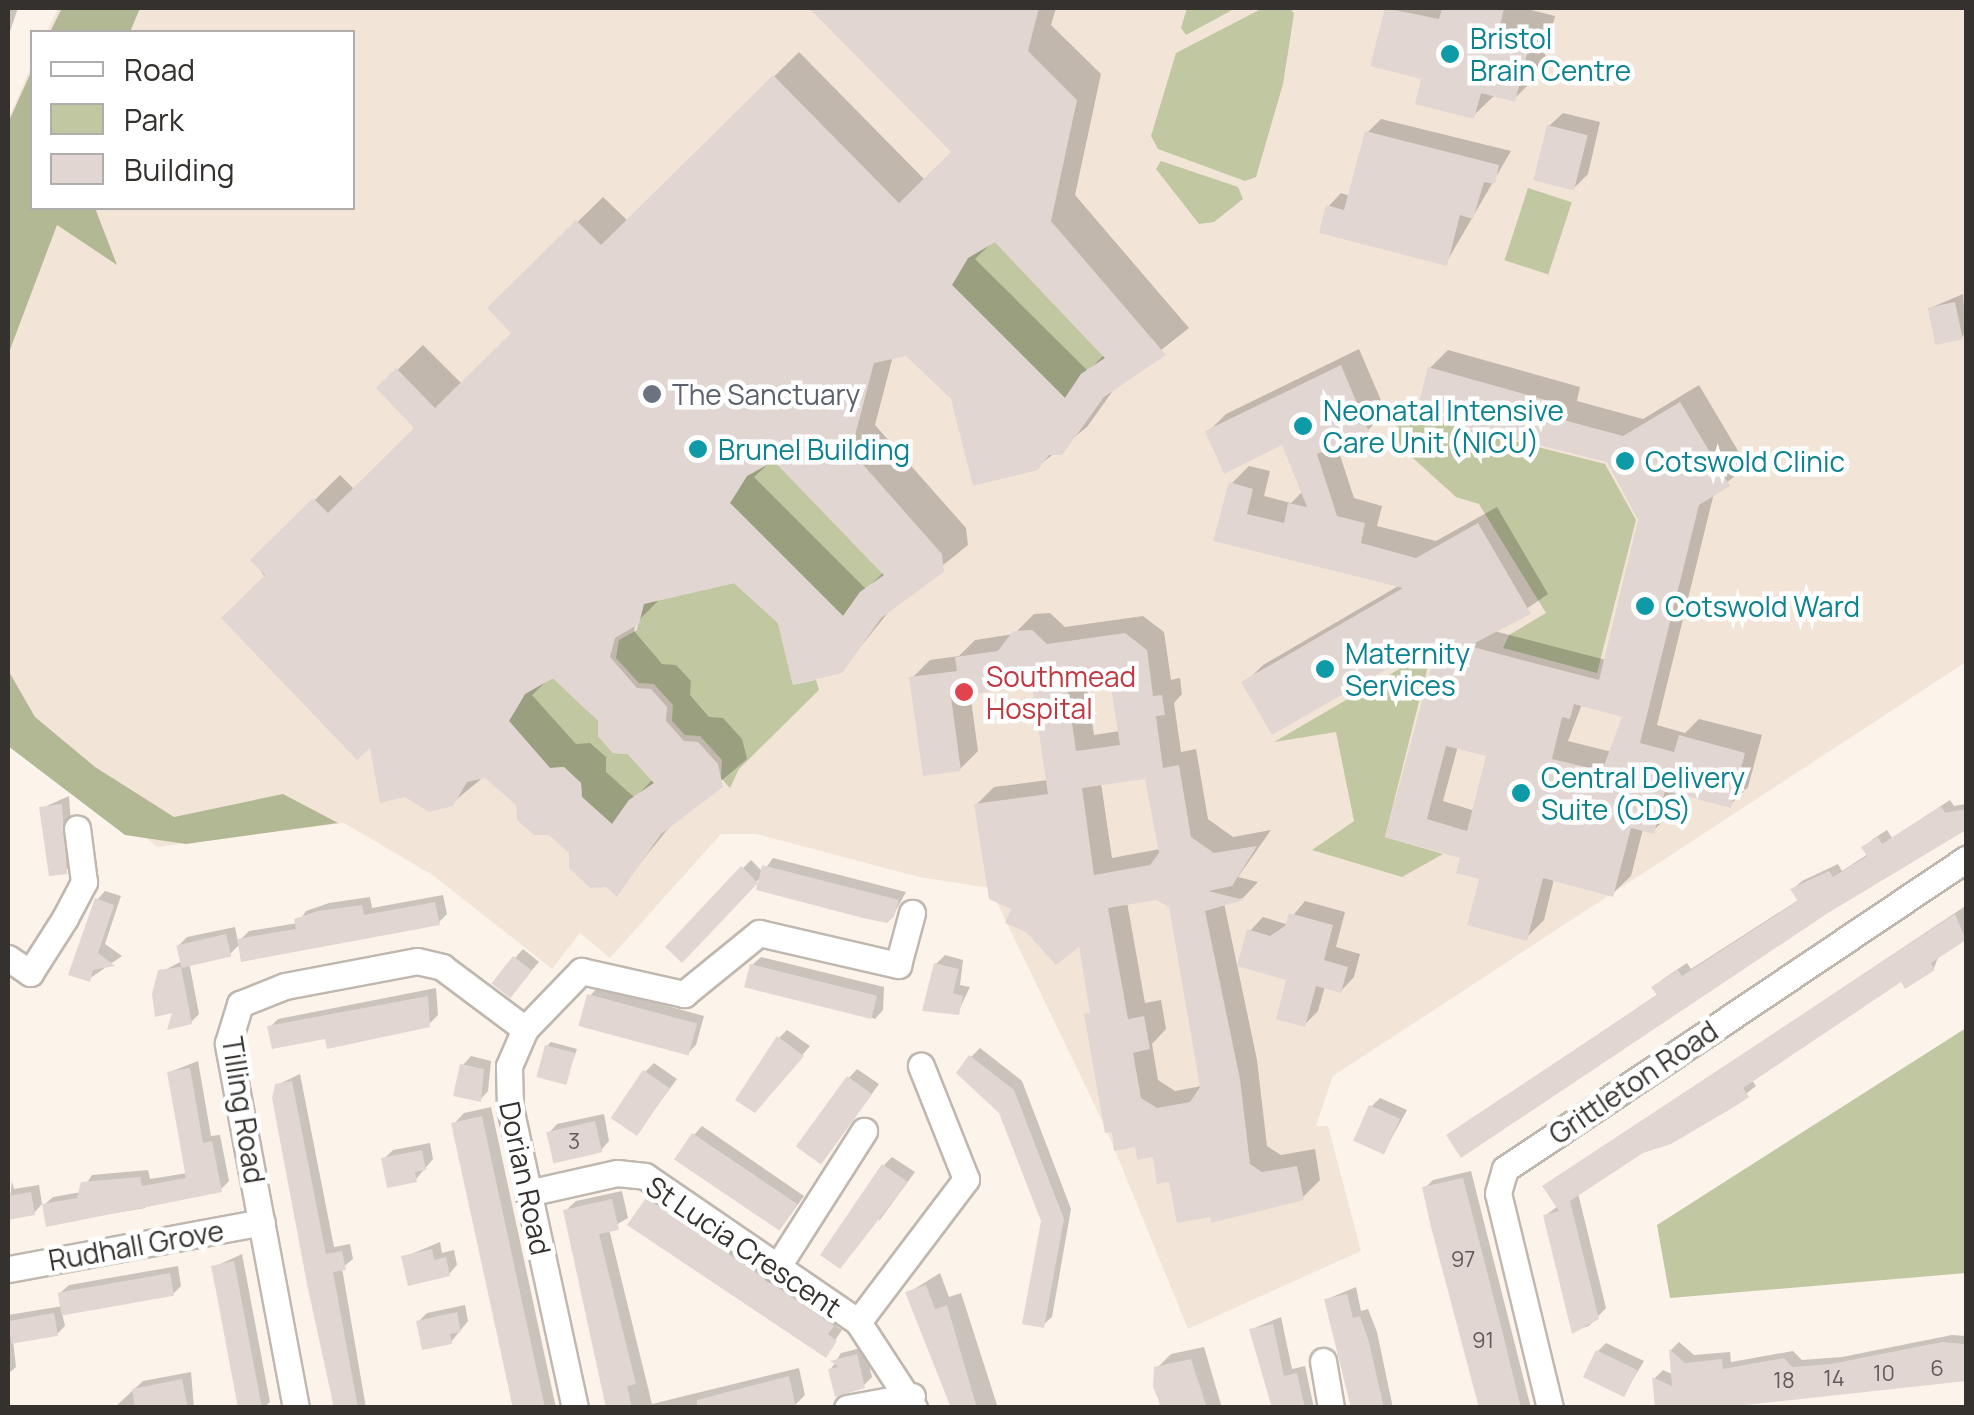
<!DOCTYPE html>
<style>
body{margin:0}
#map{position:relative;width:1974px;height:1415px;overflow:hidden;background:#fcf4eb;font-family:Manrope,sans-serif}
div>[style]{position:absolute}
.built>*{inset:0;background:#f2e5d8}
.green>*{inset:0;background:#c1c7a1;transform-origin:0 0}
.forest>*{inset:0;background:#b2b893}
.shadow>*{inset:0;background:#0003}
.building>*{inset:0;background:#e2d6d3;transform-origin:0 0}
.roads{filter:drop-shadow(2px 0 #c0b8b0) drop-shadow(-2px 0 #c0b8b0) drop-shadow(0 2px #c0b8b0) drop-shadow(0 -2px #c0b8b0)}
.street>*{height:25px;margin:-12.5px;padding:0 12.5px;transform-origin:12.5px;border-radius:12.5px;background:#fff}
.dots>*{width:28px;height:28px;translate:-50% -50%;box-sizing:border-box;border:5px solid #fff;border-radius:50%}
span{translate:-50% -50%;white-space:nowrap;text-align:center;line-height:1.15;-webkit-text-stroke:9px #fff;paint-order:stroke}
.number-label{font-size:22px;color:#605a57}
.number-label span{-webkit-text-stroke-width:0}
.culture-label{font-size:28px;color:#0d838f}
.left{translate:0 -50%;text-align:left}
.worship-label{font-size:28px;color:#5b616d}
.health-label{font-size:28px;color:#be3a42}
.street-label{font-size:28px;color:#34312e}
.frame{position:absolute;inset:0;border:10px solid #34312e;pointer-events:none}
.legend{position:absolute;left:30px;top:30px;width:325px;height:180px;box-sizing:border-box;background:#fff;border:2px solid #aeadab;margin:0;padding:12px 18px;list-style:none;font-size:30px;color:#34312e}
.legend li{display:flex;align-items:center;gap:20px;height:50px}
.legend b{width:50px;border:2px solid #aeadab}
</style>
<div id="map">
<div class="built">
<i style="clip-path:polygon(58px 8px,1966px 8px,1966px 662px,1333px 1076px,1316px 1126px,1328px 1126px,1361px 1251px,1188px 1329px,1107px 1131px,990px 888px,919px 877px,756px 834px,721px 834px,610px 958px,580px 933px,552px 969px,434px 876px,344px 823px,157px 847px,8px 722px,8px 120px,32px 64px,32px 208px,352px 208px,352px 32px,47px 32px)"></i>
</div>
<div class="green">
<i style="clip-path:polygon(1187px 8px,1236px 8px,1186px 35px,1181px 28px)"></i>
<i style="clip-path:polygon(1263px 8px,1290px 8px,1294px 14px,1283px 84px,1256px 177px,1245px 181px,1158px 149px,1151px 136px,1176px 53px)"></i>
<i style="clip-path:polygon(1161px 161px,1238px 187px,1243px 199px,1214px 222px,1199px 224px,1156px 169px)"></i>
<i style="left:1528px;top:188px;width:46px;height:76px;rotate:18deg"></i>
<i style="clip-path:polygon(995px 242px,1105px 358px,1081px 374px,1065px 398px,952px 285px,968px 258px)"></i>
<i style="clip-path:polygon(1399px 412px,1605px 464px,1636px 520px,1597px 673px,1503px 648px,1509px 635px,1546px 613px,1479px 504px,1456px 497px,1403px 449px,1396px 438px)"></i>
<i style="clip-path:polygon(774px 461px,884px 575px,860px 592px,843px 616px,730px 503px,747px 476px)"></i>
<i style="clip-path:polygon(646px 575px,660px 600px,734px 583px,778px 623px,793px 685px,816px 680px,819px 690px,739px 769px,730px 788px,721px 778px,722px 760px,700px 736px,685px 735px,672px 721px,673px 705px,654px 684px,639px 683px,616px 658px,619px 640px,637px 630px)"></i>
<i style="clip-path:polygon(1432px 650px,1385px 837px,1443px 854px,1402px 877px,1312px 850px,1354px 821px,1336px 732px,1274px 742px)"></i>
<i style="clip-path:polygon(553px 678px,598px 721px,598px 736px,613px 753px,628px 754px,654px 783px,629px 800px,612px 824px,582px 797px,581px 783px,564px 767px,550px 768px,509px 721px,525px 694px)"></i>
<i style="clip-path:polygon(1966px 1028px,1966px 1273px,1670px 1298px,1657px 1225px)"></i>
</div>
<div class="forest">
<i style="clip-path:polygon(62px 8px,140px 8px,130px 32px,50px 32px)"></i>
<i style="clip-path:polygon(32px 70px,32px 208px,95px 208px,117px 265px,57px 225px,8px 355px,8px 123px)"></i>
<i style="clip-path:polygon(8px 670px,35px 717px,95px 767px,174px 817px,283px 794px,338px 823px,186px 844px,125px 835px,8px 746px)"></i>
</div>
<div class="shadow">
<i style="clip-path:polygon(8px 8px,18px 8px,8px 37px)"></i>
<i style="clip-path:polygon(evenodd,812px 8px,1056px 8px,1051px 25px,1101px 74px,1075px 195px,1189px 328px,1117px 385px,1087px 427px,1036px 468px,906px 353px,893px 356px,875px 425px,966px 528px,968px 545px,895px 604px,841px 671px,734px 580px,662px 597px,636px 623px,634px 631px,662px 664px,676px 665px,691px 681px,690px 695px,709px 717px,723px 718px,742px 739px,747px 759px,676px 819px,616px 893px,486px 775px,452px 803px,371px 743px,254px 560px,340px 475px,355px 490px,418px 428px,379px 388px,423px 345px,462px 384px,514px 333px,490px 308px,603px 197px,628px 221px,799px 52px,925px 180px,954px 152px,812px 8px,996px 239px,1105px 354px,1088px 371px,975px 259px,996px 239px,812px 8px,775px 458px,884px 572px,866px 589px,754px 477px,775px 458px,812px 8px,553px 675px,653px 779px,635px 798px,606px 772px,606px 757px,590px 743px,576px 744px,532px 695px,553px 675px)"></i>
<i style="clip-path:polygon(1387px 8px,1523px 8px,1555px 16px,1541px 72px,1514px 99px,1496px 94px,1473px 116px,1424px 77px,1373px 64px)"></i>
<i style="clip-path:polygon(1563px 113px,1600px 122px,1588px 174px,1574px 188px,1549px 126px)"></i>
<i style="clip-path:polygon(1381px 119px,1511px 151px,1446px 263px,1328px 207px,1341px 193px,1350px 196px,1368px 132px)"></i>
<i style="clip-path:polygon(1963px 294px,1966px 332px,1962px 337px,1930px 308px)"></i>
<i style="clip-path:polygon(evenodd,1359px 349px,1386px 412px,1368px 430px,1336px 443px,1354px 498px,1382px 506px,1377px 526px,1436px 541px,1497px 507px,1548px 594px,1494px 631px,1606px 660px,1640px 520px,1608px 460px,1430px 368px,1448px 350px,1580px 387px,1577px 401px,1643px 419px,1699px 385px,1747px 466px,1714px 493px,1657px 725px,1685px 733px,1699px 719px,1762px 735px,1748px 787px,1730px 805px,1677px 791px,1671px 813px,1653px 831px,1643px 829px,1631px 876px,1612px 894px,1554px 879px,1544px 920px,1526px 938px,1463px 857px,1388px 835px,1443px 634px,1245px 683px,1263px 665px,1400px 585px,1216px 539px,1231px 484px,1249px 466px,1270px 471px,1264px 496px,1291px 503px,1303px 491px,1283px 441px,1208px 432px,1226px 414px,1359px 349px,1582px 704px,1626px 715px,1612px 752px,1568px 741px,1582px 704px,1359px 349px,1458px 746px,1489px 754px,1475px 811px,1443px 801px,1458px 746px)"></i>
<i style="clip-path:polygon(evenodd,1050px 613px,1065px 627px,1143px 616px,1164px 632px,1171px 680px,1180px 678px,1182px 694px,1174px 703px,1181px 752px,1196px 749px,1208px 819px,1233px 837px,1271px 830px,1238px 877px,1258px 882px,1243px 898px,1224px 903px,1257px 1060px,1267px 1146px,1281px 1155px,1315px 1149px,1320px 1180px,1302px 1198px,1212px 1214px,1171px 1179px,1155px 1154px,1080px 942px,1014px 908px,976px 805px,994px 787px,1048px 780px,1034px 683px,970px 692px,978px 751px,960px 769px,912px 678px,930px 660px,959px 656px,975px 640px,1014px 634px,1034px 614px,1050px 613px,1111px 671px,1120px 731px,1094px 735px,1085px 675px,1111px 671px,1050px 613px,1147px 776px,1160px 849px,1112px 858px,1101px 783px,1147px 776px,1050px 613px,1157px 897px,1171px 906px,1202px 1086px,1175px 1091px,1158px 1080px,1152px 1044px,1166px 1029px,1161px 1000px,1145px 1003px,1127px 902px,1157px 897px)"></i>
<i style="clip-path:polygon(69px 796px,74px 863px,65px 871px,42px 808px)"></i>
<i style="clip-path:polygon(1950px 800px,1954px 806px,1966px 804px,1966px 828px,1951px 831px,1449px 1135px,1658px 994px,1654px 987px,1663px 979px,1687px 963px,1691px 969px,1800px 899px,1793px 889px,1802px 881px,1838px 864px,1842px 871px,1868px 854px,1864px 848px,1873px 839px,1887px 830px,1892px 838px)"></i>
<i style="clip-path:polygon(773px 858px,906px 892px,895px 912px,762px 876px,682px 959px,668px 946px,751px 860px,763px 872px)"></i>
<i style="clip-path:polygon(105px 891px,121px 896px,105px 944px,122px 956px,89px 979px,97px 900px)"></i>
<i style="clip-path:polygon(443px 895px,447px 914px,438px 923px,241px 943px,230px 954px,189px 962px,199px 1014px,191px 1022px,176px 1010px,161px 972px,182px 961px,179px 945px,187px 937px,235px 927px,238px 942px,249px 931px,298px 923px,306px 911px,329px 903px,370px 897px,372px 908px)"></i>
<i style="clip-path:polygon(1305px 901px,1345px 912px,1336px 947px,1360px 954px,1354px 977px,1341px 991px,1325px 986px,1318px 1011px,1304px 1025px,1289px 978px,1250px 931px,1263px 917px,1286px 924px)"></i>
<i style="clip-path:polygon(1964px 907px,1966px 937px,1939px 955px,1934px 968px,1902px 979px,1751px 1079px,1756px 1086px,1732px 1105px,1641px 1150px,1578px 1193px,1606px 1308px,1589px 1326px,1574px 1331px,1546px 1215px,1558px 1206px,1545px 1186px)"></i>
<i style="clip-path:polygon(523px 949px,539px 962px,518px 986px,515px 958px)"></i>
<i style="clip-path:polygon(945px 955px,963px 960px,960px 985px,970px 987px,958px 1012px,936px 964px)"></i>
<i style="clip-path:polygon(761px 957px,884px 987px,883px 1010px,875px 1019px,752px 965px)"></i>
<i style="clip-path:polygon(598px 987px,704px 1016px,696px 1045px,687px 1054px,590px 996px)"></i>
<i style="clip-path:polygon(436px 988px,438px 1015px,429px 1024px,270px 1027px,278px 1019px)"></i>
<i style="clip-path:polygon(787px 1030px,810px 1046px,763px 1101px,779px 1038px)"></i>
<i style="clip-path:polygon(551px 1042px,577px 1049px,565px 1083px,547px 1046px)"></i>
<i style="clip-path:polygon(980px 1048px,1022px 1081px,1071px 1209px,1052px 1317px,1043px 1325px,1043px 1220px,1002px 1112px,971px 1057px)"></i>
<i style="clip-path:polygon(471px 1056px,491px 1061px,488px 1091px,480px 1100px,463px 1065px)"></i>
<i style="clip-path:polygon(198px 1061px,211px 1136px,220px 1135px,229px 1181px,221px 1189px,152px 1201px,145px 1208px,48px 1224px,44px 1205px,53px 1197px,81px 1192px,92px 1175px,148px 1170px,150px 1179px,188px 1173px,170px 1072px)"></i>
<i style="clip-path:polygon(654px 1063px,677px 1079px,637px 1133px,645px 1072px)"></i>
<i style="clip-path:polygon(857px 1069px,879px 1084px,823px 1161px,849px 1078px)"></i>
<i style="clip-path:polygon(300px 1074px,334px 1247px,350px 1244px,353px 1259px,342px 1268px,366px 1408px,334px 1408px,277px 1085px)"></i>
<i style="clip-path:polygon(1380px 1098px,1407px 1110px,1384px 1152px,1371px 1107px)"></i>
<i style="clip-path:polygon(491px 1107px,556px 1408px,513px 1408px,454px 1124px,464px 1113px)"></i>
<i style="clip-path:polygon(604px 1114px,609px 1141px,601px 1150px,549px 1133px,557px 1124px)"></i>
<i style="clip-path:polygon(702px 1126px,804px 1196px,780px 1229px,694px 1135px)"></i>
<i style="clip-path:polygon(430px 1143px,433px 1159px,416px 1179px,384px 1159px,393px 1150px)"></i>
<i style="clip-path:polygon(892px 1157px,915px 1172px,879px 1221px,884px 1165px)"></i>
<i style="clip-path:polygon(1471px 1171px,1531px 1408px,1484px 1408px,1425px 1188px,1433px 1180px)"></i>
<i style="clip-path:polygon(12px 1181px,14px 1189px,39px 1185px,42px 1204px,34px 1213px,8px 1217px)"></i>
<i style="clip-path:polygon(622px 1191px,628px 1218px,609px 1229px,652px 1404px,799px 1368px,805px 1395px,795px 1405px,609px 1408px,565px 1211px,576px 1201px)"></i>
<i style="clip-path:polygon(656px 1191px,840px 1317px,835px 1325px,842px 1330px,829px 1349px,648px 1200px)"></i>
<i style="clip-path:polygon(440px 1242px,442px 1253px,454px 1250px,457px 1265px,449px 1274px,404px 1257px)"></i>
<i style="clip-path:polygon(242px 1254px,270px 1402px,264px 1408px,241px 1408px,214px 1267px)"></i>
<i style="clip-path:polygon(178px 1266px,181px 1286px,173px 1294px,62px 1313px,65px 1326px,57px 1334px,13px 1341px,16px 1367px,8px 1374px,8px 1315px,63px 1306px,60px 1293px,69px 1285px)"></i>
<i style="clip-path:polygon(940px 1273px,949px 1297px,961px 1293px,998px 1408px,953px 1408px,908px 1293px)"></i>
<i style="clip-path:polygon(1356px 1287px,1361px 1311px,1368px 1309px,1377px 1332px,1393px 1408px,1352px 1408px,1327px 1299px)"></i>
<i style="clip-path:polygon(465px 1305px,468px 1321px,451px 1342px,419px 1321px,427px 1313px)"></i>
<i style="clip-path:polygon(1281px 1317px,1292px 1369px,1305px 1366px,1314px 1408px,1272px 1408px,1252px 1329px)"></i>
<i style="clip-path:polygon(1952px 1335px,1966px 1336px,1966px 1378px,1658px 1408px,1655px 1378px,1663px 1370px,1674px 1375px,1671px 1350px,1679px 1342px,1694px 1355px,1730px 1352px,1731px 1362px,1793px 1351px,1802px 1360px,1842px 1357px)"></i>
<i style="clip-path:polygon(1606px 1343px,1644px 1361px,1624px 1394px,1598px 1351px)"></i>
<i style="clip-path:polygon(865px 1347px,872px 1377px,863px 1386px,831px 1369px,841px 1353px)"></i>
<i style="clip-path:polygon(1204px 1347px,1222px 1408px,1160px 1408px,1157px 1368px,1171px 1354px)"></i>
<i style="clip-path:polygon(191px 1372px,194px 1408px,114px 1408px,143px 1381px)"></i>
</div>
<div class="building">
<i style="clip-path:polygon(evenodd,809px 8px,1039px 8px,1028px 51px,1077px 100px,1051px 221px,1166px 355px,1104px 397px,1062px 455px,1049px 455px,1038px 470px,973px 486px,951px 399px,906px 356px,874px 363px,851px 451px,942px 554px,944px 572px,881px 618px,842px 673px,793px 685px,778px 623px,734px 583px,644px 604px,639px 624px,615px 638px,610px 657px,637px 688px,651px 689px,667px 707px,666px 721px,684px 741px,698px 742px,718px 764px,723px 787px,661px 834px,617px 897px,606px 887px,590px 888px,569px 868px,569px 853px,549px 835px,534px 835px,517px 820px,516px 805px,485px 778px,467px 782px,453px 806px,429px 812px,405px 797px,380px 803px,370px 748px,357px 760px,221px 618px,265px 575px,250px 560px,313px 498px,328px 513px,414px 428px,376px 388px,396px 368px,435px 408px,511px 333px,487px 308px,576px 220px,601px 245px,773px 75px,899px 203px,951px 152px,809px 8px,995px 242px,1105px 358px,1081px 374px,1065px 398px,952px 285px,968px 258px,995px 242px,809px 8px,774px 461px,884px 575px,860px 592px,843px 616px,730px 503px,747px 476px,774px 461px,809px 8px,553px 678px,598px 721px,598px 736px,614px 753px,628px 754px,654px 783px,629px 800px,612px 824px,582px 797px,581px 783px,564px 767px,550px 768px,509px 721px,525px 694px,553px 678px)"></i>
<i style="clip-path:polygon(1385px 8px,1439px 19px,1442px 8px,1504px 8px,1498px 34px,1530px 42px,1515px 102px,1481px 93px,1474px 119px,1415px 104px,1421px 79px,1370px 66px)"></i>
<i style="left:1547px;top:125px;width:42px;height:57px;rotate:14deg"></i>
<i style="clip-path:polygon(1365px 131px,1499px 165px,1495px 184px,1484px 182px,1473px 219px,1460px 215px,1447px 266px,1319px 233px,1326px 205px,1344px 210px)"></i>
<i style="left:1955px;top:302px;width:38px;height:28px;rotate:78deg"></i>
<i style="clip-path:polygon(evenodd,1341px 365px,1369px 432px,1317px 454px,1337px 516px,1365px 523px,1361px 543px,1416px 558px,1478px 523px,1531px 614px,1469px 646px,1599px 680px,1638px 520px,1607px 462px,1416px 415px,1428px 367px,1563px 405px,1560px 419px,1623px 436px,1680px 402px,1730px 486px,1699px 505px,1640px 743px,1674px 752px,1679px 735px,1745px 753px,1731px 808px,1665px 791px,1654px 834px,1631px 828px,1613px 897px,1543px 878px,1527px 941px,1467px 925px,1479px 879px,1456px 873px,1460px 858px,1385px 837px,1439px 639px,1272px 735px,1241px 682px,1403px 588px,1213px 541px,1229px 482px,1253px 489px,1247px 514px,1284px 523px,1288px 503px,1307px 507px,1282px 445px,1224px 474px,1205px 431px,1341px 365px,1574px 704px,1622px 717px,1602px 771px,1552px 759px,1562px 717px,1570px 719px,1574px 704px,1341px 365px,1446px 746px,1486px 756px,1467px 831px,1427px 819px,1446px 746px)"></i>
<i style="clip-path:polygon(evenodd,1032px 630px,1047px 644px,1125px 633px,1147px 650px,1153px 696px,1162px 695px,1165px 715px,1156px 716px,1163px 768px,1179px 765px,1191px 837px,1214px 853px,1257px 846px,1232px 886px,1208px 891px,1244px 900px,1205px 911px,1240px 1079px,1250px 1164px,1262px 1172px,1297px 1166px,1304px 1200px,1211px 1223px,1210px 1217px,1177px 1223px,1169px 1182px,1157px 1184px,1153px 1157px,1137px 1160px,1135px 1147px,1114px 1151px,1112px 1132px,1105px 1133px,1084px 1014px,1090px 1013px,1079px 947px,1056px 965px,1026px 932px,1005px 923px,1011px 909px,989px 899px,974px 804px,1048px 794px,1032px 686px,951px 697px,961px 771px,923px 776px,909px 677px,957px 671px,955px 657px,998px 651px,1013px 631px,1032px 630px,1109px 674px,1120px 745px,1076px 751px,1066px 680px,1109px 674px,1032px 630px,1145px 779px,1159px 853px,1150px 865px,1094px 875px,1082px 788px,1145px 779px,1032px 630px,1156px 900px,1169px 907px,1200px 1087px,1190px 1102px,1157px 1108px,1141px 1098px,1133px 1053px,1150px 1049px,1144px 1016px,1128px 1019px,1108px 908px,1156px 900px)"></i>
<i style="clip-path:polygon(62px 804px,67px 874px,49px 876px,39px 807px)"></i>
<i style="clip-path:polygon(1941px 806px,1945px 813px,1966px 809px,1966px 830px,1828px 913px,1461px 1158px,1446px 1135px,1657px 995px,1651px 987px,1678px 970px,1682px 976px,1798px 901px,1790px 889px,1829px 871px,1833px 877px,1867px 856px,1861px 847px,1878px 837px,1882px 844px)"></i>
<i style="clip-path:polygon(762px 865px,899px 900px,894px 917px,887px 923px,863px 918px,756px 890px,757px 884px,682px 963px,665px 947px,741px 866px,758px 883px)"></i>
<i style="clip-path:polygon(95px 898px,114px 905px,98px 953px,115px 966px,93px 970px,90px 982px,68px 975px)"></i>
<i style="clip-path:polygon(435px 902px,440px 925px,241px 962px,237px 939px,296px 929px,294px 919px,318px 911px,362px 905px,364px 915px)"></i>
<i style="clip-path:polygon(1289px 913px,1333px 925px,1324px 960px,1348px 967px,1341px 993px,1316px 986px,1305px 1027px,1276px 1019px,1286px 980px,1237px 966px,1247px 929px,1270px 936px,1285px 926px)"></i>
<i style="clip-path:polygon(1955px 914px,1966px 940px,1931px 963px,1935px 970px,1905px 989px,1901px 982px,1743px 1088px,1749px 1097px,1734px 1107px,1671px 1144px,1643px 1153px,1570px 1201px,1599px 1319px,1572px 1334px,1543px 1215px,1559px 1211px,1542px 1186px)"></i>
<i style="left:226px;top:934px;width:23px;height:51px;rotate:77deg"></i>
<i style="left:513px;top:956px;width:24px;height:35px;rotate:38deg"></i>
<i style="clip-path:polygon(934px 963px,959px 969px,953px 993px,963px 996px,959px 1015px,922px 1011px)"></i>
<i style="left:750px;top:964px;width:131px;height:24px;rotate:14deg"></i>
<i style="clip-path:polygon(181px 967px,192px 1024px,167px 1030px,172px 1013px,155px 1017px,152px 994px,158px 970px)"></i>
<i style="left:587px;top:994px;width:114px;height:33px;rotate:15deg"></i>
<i style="clip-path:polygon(428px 996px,430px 1027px,327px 1049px,325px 1039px,272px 1049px,267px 1026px)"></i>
<i style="clip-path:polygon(777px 1036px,804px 1056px,755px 1113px,735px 1100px)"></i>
<i style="left:545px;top:1045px;width:31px;height:33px;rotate:15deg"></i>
<i style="clip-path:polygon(969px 1055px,1014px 1090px,1064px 1219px,1044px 1328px,1022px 1324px,1041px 1221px,999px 1113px,956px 1073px)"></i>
<i style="clip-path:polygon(460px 1064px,484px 1069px,481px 1102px,453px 1096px)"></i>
<i style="clip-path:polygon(190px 1068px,203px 1143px,212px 1141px,222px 1192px,46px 1227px,42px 1204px,77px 1198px,81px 1182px,140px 1177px,142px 1186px,186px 1178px,167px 1072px)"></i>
<i style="left:643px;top:1070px;width:32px;height:58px;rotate:34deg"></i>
<i style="left:847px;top:1076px;width:31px;height:87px;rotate:36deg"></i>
<i style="clip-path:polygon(292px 1081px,326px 1254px,342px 1251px,346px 1270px,333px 1272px,358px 1408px,334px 1408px,307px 1284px,272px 1098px,275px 1084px)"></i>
<i style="left:1369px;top:1105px;width:34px;height:39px;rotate:24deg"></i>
<i style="clip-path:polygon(482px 1116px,491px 1158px,545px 1408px,513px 1408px,451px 1123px)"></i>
<i style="left:595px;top:1121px;width:32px;height:50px;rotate:77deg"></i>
<i style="left:692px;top:1133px;width:127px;height:32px;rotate:34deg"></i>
<i style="clip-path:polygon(422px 1150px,426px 1170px,415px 1172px,417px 1182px,387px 1188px,381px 1158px)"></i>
<i style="clip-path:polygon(882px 1164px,908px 1182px,840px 1269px,820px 1255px)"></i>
<i style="clip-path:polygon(1463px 1178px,1501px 1326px,1521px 1408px,1479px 1408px,1431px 1227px,1422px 1187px)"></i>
<i style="clip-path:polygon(31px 1192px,35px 1215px,8px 1220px,8px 1196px)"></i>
<i style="clip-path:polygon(646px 1198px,834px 1326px,828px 1334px,837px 1341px,826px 1358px,627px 1225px)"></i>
<i style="clip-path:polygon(612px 1199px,619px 1230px,599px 1234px,636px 1384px,627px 1386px,632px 1408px,606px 1408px,563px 1210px)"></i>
<i style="clip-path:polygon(432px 1249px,434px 1260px,446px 1257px,450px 1276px,408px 1286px,401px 1256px)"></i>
<i style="clip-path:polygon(234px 1261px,262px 1408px,238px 1408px,216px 1291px,211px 1266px)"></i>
<i style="left:170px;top:1273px;width:23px;height:114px;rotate:80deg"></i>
<i style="clip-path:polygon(926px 1285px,935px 1309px,947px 1305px,977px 1408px,951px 1408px,905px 1292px)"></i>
<i style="clip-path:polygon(1347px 1294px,1353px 1318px,1360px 1316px,1369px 1342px,1384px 1408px,1351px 1408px,1324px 1299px)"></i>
<i style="clip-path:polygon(457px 1312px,461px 1332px,450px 1334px,452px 1344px,422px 1350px,416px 1321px)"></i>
<i style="left:54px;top:1313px;width:23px;height:47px;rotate:80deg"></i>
<i style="clip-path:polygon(1273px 1324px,1284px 1376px,1297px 1373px,1305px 1408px,1272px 1408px,1249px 1329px)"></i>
<i style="clip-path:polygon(1942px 1342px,1964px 1344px,1966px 1381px,1717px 1408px,1655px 1408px,1652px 1377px,1672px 1386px,1669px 1349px,1685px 1363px,1722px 1359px,1723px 1369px,1784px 1358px,1792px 1367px,1831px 1364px)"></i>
<i style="left:1596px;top:1350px;width:46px;height:30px;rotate:26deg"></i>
<i style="clip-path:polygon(857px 1354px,865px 1388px,835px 1397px,828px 1369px,839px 1367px,830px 1361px)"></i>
<i style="clip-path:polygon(1191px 1359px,1207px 1408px,1162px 1408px,1153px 1387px,1154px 1367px)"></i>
<i style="clip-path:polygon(789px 1376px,796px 1408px,697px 1408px,697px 1400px)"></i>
<i style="clip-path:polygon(182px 1379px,188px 1408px,135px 1408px,132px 1389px)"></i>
</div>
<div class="roads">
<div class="street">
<i style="left:8px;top:958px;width:27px;rotate:34deg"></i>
<i style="left:30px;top:973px;width:65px;rotate:-57.5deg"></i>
<i style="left:65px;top:918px;width:41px;rotate:-62.2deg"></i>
<i style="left:84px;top:882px;width:54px;rotate:-97.4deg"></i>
<i style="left:528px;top:1193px;width:91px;rotate:-12.7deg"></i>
<i style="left:617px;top:1173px;width:28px;rotate:6deg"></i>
<i style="left:645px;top:1176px;width:258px;rotate:34.4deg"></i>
<i style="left:858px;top:1322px;width:103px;rotate:56.9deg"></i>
<i style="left:9px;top:1269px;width:257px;rotate:-10.5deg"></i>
<i style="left:776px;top:1269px;width:164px;rotate:-57.5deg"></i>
<i style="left:858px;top:1322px;width:179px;rotate:-52.9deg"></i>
<i style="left:966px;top:1179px;width:122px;rotate:-111.7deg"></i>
<i style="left:1323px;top:1361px;width:48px;rotate:80.3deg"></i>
<i style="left:296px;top:1408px;width:371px;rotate:-100.6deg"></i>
<i style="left:228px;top:1043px;width:41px;rotate:-72.9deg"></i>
<i style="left:240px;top:1004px;width:48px;rotate:-21.8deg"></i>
<i style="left:285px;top:986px;width:134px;rotate:-10.7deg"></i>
<i style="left:417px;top:961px;width:26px;rotate:13deg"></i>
<i style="left:442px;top:967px;width:104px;rotate:36.8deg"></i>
<i style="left:575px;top:1408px;width:307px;rotate:-102.2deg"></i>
<i style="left:510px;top:1108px;width:42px;rotate:-91.4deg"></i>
<i style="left:509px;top:1066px;width:40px;rotate:-66.6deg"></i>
<i style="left:525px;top:1029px;width:81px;rotate:-46deg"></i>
<i style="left:581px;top:971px;width:106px;rotate:12.6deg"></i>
<i style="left:684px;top:994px;width:97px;rotate:-39.1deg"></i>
<i style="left:759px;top:933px;width:143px;rotate:13deg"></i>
<i style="left:898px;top:965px;width:54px;rotate:-74.9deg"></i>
<i style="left:847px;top:1408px;width:66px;rotate:-10.5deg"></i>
<i style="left:1550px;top:1408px;width:221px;rotate:-103.6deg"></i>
<i style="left:1498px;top:1193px;width:25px;rotate:-74deg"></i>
<i style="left:1505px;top:1169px;width:556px;rotate:-33.92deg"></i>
</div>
</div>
<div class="dots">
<i style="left:1450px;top:54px;background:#0f9aa8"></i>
<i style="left:652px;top:394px;background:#6b7280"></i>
<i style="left:1303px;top:426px;background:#0f9aa8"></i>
<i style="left:698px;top:449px;background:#0f9aa8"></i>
<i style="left:1625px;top:461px;background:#0f9aa8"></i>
<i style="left:1645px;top:606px;background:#0f9aa8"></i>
<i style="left:1325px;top:669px;background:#0f9aa8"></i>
<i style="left:964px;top:692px;background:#e0444e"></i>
<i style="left:1521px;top:793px;background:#0f9aa8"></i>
</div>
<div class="number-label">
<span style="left:574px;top:1142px">3</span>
<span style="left:1463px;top:1260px">97</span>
<span style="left:1483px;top:1341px">91</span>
<span style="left:1937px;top:1369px">6</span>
<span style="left:1884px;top:1374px">10</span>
<span style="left:1834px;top:1379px">14</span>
<span style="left:1784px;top:1381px">18</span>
</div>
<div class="culture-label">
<span class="left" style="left:1470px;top:54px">Bristol<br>Brain Centre</span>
<span class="left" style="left:1323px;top:426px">Neonatal Intensive<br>Care Unit (NICU)</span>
<span class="left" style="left:718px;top:449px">Brunel Building</span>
<span class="left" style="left:1645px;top:461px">Cotswold Clinic</span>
<span class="left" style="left:1665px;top:606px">Cotswold Ward</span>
<span class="left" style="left:1345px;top:669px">Maternity<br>Services</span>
<span class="left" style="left:1541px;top:793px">Central Delivery<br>Suite (CDS)</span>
</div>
<div class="worship-label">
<span class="left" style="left:672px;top:394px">The Sanctuary</span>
</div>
<div class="health-label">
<span class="left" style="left:986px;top:692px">Southmead<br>Hospital</span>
</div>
<div class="street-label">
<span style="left:1633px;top:1082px;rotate:-34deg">Grittleton Road</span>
<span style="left:244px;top:1110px;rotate:81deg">Tilling Road</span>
<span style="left:526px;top:1178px;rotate:78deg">Dorian Road</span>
<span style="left:136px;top:1245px;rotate:-10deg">Rudhall Grove</span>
<span style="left:744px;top:1246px;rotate:34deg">St Lucia Crescent</span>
</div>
<div class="frame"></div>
<ul class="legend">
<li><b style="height:12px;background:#fff"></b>Road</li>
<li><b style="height:28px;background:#c1c7a1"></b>Park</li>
<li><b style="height:28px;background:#e2d6d3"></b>Building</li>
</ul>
</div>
